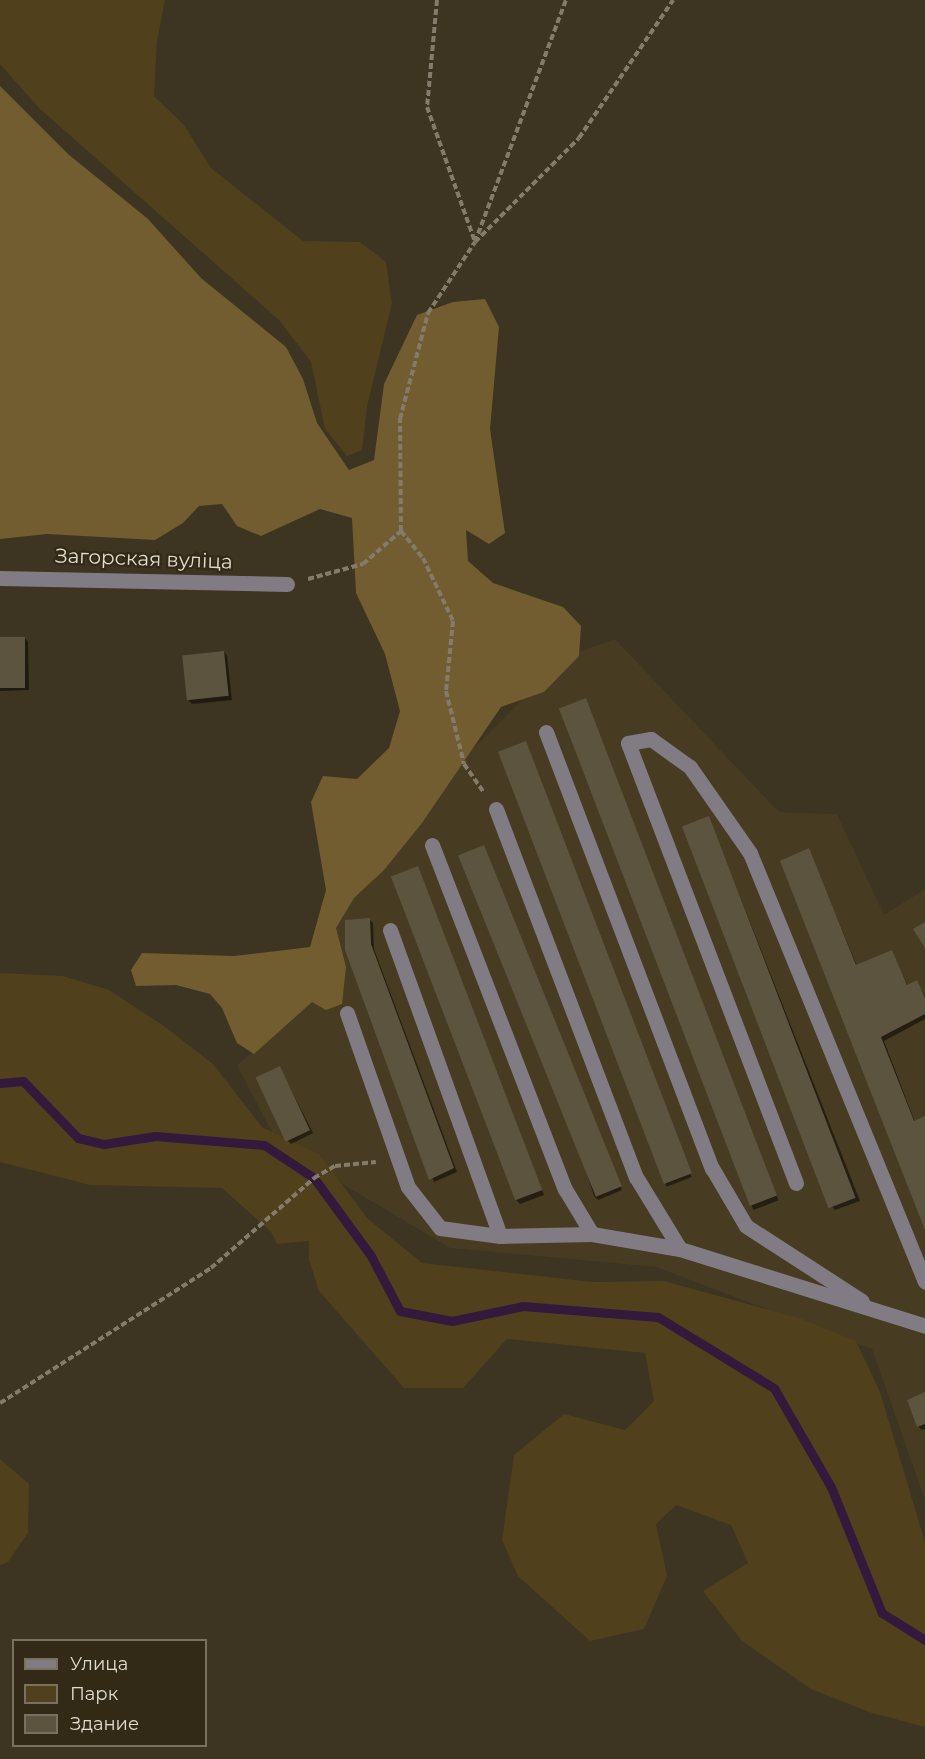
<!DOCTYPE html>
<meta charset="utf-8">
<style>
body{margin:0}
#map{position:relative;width:925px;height:1759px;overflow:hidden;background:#3d3421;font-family:Montserrat,sans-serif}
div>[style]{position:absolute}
.built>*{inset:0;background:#473b21}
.green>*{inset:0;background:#50401b}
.forest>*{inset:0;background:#715d30}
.shadow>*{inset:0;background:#0007;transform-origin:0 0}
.stream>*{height:9px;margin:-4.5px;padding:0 4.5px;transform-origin:4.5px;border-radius:4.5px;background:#331a3c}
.building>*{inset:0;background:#5d5440;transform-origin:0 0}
.path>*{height:4px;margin-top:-2px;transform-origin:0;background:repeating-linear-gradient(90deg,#837b6b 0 6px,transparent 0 9px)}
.minor>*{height:15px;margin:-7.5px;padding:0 7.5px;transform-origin:7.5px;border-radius:7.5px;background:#817b83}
span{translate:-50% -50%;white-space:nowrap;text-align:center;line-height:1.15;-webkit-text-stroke:4.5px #322a17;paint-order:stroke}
.street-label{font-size:20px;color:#e0dbcf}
.legend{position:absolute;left:12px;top:1639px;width:195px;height:108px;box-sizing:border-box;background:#322a17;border:2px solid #787161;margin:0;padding:8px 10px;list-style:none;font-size:18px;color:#e0dbcf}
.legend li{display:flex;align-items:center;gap:12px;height:30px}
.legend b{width:30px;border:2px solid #787161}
</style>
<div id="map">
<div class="built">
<i style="clip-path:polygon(615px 639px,779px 812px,837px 814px,884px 915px,925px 889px,925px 1500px,872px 1349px,656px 1267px,450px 1248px,279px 1146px,237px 1065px,332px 985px,333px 888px,565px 657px)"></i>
</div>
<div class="green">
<i style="clip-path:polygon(0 0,165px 0,157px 41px,154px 96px,184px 125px,211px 168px,303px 241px,360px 242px,386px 262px,392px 303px,367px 407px,362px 450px,347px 456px,325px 429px,311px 362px,279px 320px,39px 108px,0 64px)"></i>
<i style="clip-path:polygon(0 973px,63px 976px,109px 990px,164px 1026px,213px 1064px,262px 1127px,320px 1155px,367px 1218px,422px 1263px,592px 1282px,664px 1281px,802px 1319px,856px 1341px,880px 1392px,925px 1542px,925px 1727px,872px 1713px,811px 1689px,742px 1641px,703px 1591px,748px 1563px,731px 1525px,676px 1505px,656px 1524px,667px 1576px,644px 1629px,590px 1641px,518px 1576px,502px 1540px,514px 1455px,564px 1414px,625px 1430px,654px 1401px,645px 1353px,507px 1339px,463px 1388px,404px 1388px,319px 1291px,309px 1260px,309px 1241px,277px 1244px,271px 1232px,222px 1188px,90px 1185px,0 1162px)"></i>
<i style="clip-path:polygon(0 1459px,29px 1484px,28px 1533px,8px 1562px,0 1565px)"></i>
</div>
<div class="forest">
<i style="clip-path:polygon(0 86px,68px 154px,148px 219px,201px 278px,286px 347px,303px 379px,317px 423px,349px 470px,374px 460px,384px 384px,417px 315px,453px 302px,485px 299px,499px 327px,490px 429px,505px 533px,489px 544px,466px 530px,468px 561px,493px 583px,563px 607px,581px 626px,579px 656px,544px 692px,501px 707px,422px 823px,384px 870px,354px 898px,336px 928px,346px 967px,342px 1004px,326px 1010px,312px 1002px,254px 1054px,237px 1043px,222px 1008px,210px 994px,176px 985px,136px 986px,131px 970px,142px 953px,234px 956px,310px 947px,326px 890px,311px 802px,323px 776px,357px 779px,389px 748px,400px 711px,385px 654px,356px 593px,352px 518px,320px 509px,261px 536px,237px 526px,222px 504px,199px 506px,183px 523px,155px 540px,47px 534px,0 539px)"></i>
</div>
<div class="shadow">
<i style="clip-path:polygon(25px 638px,28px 642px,29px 690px,0 691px,0 639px)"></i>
<i style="clip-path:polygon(224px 652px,227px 656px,232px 700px,192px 704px,188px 700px)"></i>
<i style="left:586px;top:699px;width:537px;height:27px;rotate:69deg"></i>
<i style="left:525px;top:743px;width:465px;height:27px;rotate:69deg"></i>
<i style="clip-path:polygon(709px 818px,860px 1201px,835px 1210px,831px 1206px)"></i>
<i style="clip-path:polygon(484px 847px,622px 1190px,598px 1200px,594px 1196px)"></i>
<i style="clip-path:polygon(809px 850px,857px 966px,892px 952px,908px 986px,916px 982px,925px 996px,925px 1019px,884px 1041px,915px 1122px,925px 1117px,925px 1226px)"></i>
<i style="clip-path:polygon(418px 868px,544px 1195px,520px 1204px,516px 1200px)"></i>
<i style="clip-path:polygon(369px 919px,373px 923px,374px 949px,457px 1172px,434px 1182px,346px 950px)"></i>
<i style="clip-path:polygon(280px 1068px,313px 1133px,291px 1144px,287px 1140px)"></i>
<i style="clip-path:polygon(925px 1394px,925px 1429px,922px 1430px,918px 1426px)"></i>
</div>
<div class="stream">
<i style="left:0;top:1083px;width:23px;rotate:-5deg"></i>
<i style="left:23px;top:1081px;width:79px;rotate:46deg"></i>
<i style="left:78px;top:1138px;width:27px;rotate:13deg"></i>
<i style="left:104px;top:1144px;width:52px;rotate:-8.9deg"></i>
<i style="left:155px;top:1136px;width:109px;rotate:4.7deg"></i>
<i style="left:264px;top:1145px;width:60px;rotate:33.4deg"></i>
<i style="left:314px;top:1178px;width:97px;rotate:53.8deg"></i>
<i style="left:371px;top:1256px;width:62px;rotate:62.2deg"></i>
<i style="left:400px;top:1311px;width:53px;rotate:10.9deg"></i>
<i style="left:452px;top:1321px;width:73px;rotate:-11.9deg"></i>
<i style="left:523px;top:1306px;width:135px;rotate:4.7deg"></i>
<i style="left:658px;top:1317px;width:136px;rotate:31.5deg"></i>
<i style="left:774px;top:1388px;width:114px;rotate:60.1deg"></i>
<i style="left:831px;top:1487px;width:136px;rotate:68deg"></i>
<i style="left:882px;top:1613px;width:51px;rotate:32.1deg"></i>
</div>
<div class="building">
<i style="left:0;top:637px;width:25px;height:51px"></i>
<i style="left:224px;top:651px;width:45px;height:42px;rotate:84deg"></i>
<i style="left:586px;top:698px;width:533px;height:29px;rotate:69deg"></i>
<i style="left:526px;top:741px;width:463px;height:30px;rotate:69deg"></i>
<i style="left:709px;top:816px;width:409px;height:29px;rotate:69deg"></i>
<i style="left:484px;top:845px;width:368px;height:28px;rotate:68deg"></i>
<i style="clip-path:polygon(809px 848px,856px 965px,892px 950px,907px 985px,917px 980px,925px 998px,925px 1014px,881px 1037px,914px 1121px,925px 1116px,925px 1230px,780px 861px)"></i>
<i style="left:418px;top:866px;width:347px;height:29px;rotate:69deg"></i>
<i style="clip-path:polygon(370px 918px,371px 944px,454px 1168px,429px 1180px,345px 950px,345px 920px)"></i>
<i style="clip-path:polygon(925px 922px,925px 948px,913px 929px)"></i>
<i style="left:280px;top:1066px;width:71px;height:27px;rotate:65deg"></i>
<i style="clip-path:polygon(925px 1392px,925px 1424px,917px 1427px,907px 1400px)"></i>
</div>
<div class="path">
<i style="left:437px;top:0;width:107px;rotate:95.3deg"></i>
<i style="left:427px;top:107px;width:143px;rotate:70.4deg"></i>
<i style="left:475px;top:242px;width:259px;rotate:-69.4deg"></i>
<i style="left:401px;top:531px;width:35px;rotate:51deg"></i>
<i style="left:423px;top:558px;width:70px;rotate:64.5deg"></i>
<i style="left:453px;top:621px;width:70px;rotate:95.7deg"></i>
<i style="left:446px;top:691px;width:75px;rotate:76.1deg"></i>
<i style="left:464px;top:764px;width:33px;rotate:55deg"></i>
<i style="left:308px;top:579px;width:57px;rotate:-15.3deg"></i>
<i style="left:363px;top:564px;width:50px;rotate:-41deg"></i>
<i style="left:401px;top:531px;width:112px;rotate:-90.5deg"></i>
<i style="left:400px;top:419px;width:110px;rotate:-75.2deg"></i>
<i style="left:428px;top:313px;width:85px;rotate:-56.5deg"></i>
<i style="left:475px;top:242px;width:147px;rotate:-45deg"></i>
<i style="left:579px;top:138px;width:167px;rotate:-55.7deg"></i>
<i style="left:0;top:1403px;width:250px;rotate:-32.6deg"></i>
<i style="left:211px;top:1268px;width:137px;rotate:-41.1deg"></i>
<i style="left:314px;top:1178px;width:24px;rotate:-30deg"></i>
<i style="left:335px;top:1166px;width:41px;rotate:-5.6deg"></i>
</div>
<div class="minor">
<i style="left:0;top:578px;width:287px;rotate:1.2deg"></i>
<i style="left:546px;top:732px;width:467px;rotate:69.2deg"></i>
<i style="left:712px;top:1168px;width:67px;rotate:59.6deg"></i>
<i style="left:746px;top:1226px;width:138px;rotate:32.9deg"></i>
<i style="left:496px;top:809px;width:394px;rotate:69.2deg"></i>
<i style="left:636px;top:1177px;width:84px;rotate:58.6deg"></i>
<i style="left:680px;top:1249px;width:257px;rotate:17.4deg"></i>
<i style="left:432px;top:845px;width:369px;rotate:68.9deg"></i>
<i style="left:565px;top:1189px;width:52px;rotate:59deg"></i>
<i style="left:592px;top:1234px;width:89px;rotate:9.7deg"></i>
<i style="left:390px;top:930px;width:325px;rotate:70.2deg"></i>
<i style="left:500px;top:1236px;width:92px;rotate:-1.2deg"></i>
<i style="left:347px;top:1013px;width:184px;rotate:70.7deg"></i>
<i style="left:408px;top:1187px;width:52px;rotate:52deg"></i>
<i style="left:440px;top:1228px;width:61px;rotate:7.6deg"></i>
<i style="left:796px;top:1183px;width:471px;rotate:-110.9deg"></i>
<i style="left:628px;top:743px;width:23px;rotate:-10deg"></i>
<i style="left:651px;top:739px;width:48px;rotate:35.7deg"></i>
<i style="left:690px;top:767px;width:105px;rotate:55.1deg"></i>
<i style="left:750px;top:853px;width:463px;rotate:67.8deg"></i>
</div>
<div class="street-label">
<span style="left:144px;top:559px;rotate:2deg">Загорская вуліца</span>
</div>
<ul class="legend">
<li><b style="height:8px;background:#817b83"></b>Улица</li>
<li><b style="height:16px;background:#50401b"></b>Парк</li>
<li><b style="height:16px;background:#5d5440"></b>Здание</li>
</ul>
</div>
